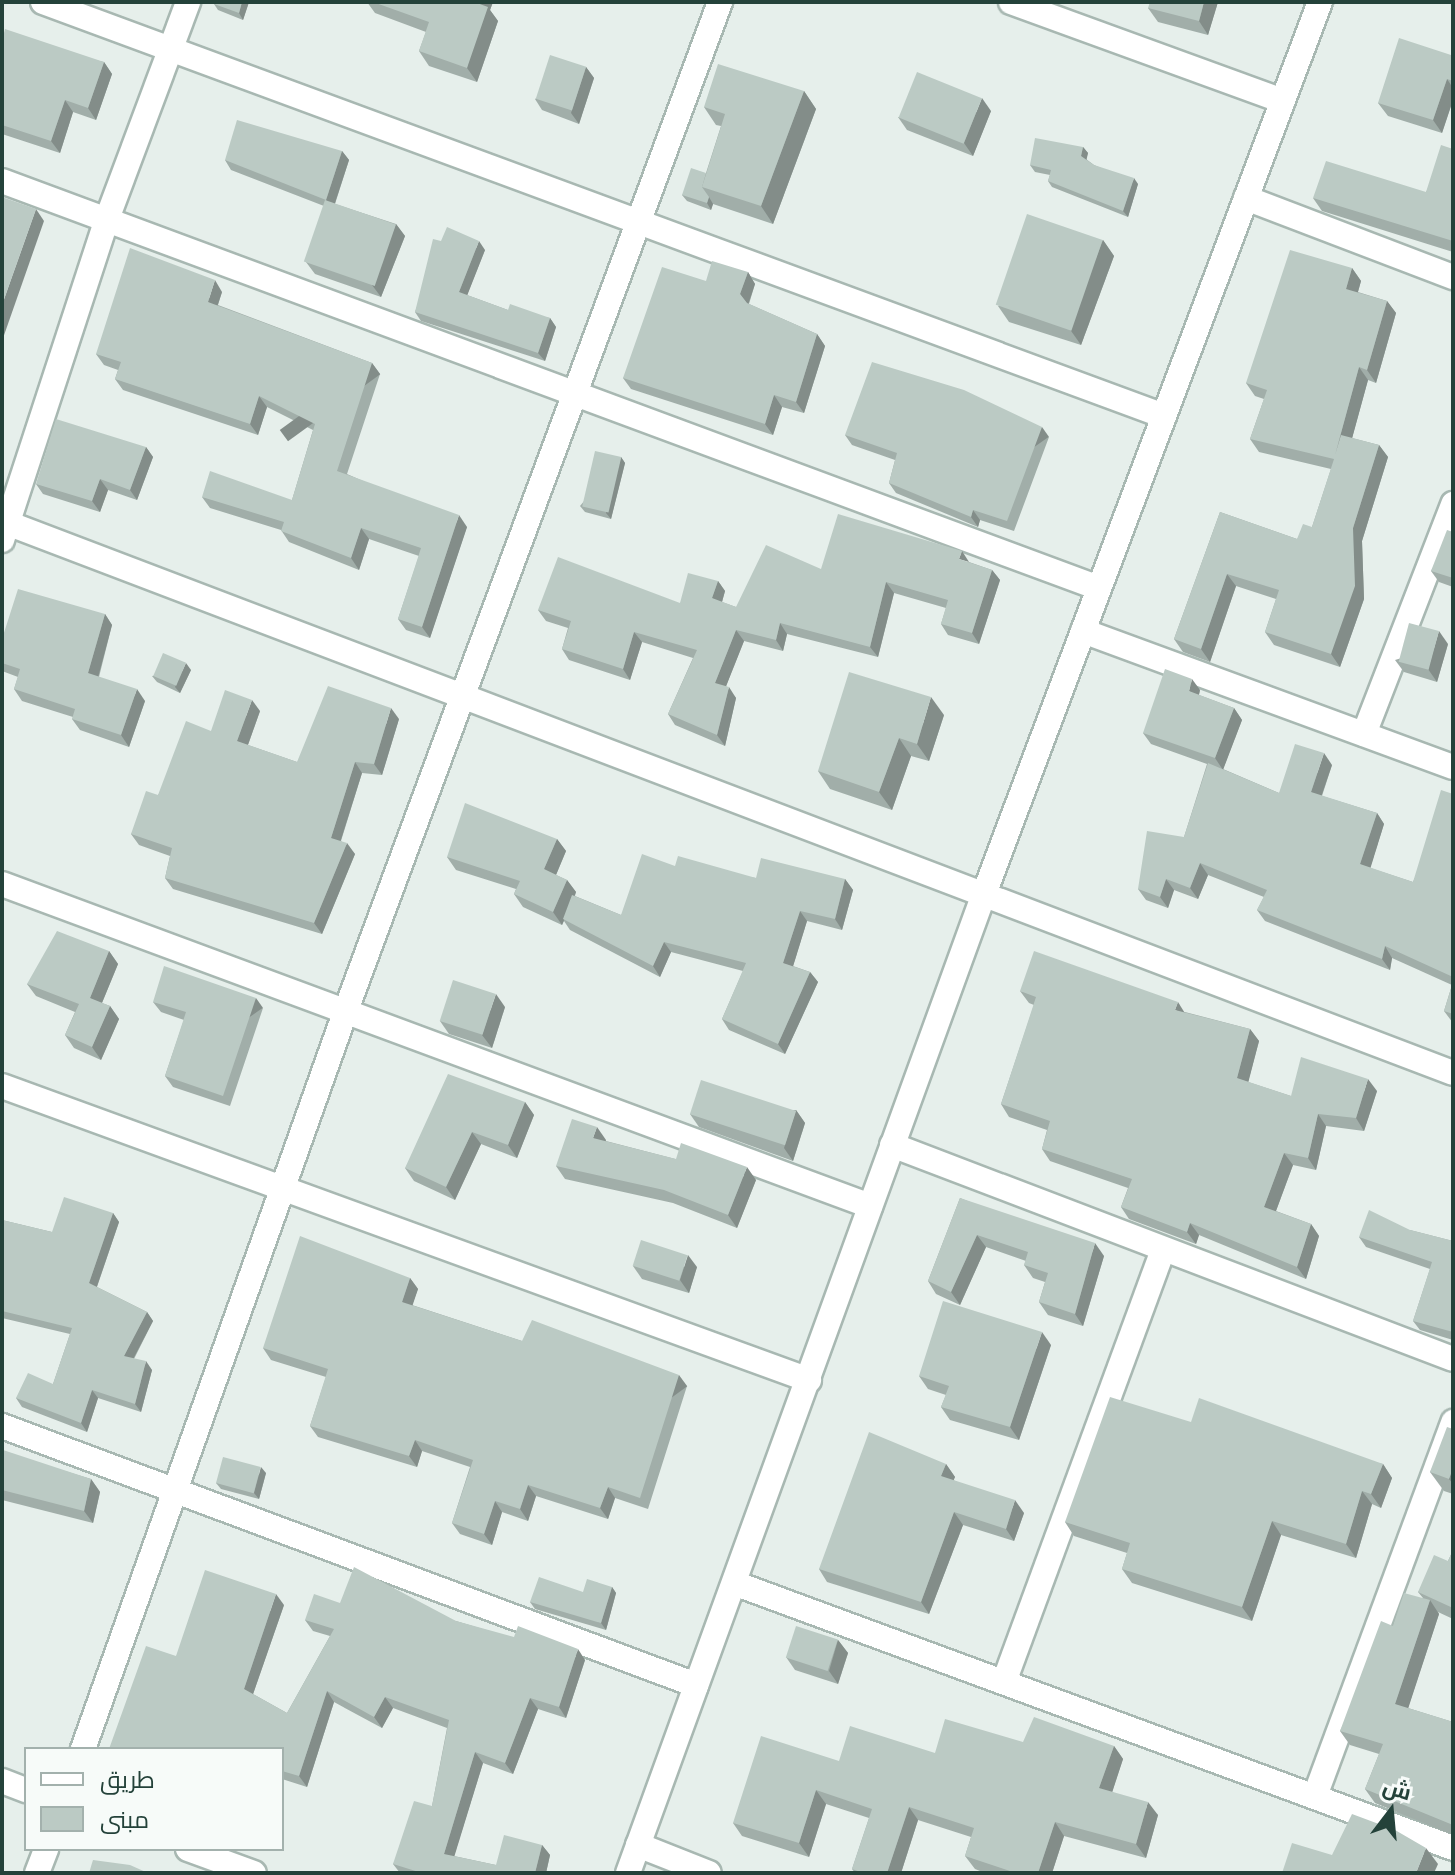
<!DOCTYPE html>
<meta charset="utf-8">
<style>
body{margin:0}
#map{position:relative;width:1455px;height:1875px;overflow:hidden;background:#e6efeb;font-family:"Noto Sans",Cairo,sans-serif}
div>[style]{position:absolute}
.roads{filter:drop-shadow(2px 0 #a8b8b2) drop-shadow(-2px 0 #a8b8b2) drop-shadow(0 2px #a8b8b2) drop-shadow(0 -2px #a8b8b2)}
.street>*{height:24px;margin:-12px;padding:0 12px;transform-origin:12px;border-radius:12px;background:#fff}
.secondary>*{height:24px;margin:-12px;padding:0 12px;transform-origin:12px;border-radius:12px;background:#fff}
.wall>*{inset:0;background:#a1aea9}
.shaded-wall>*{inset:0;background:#838d89;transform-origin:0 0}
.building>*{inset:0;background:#bbcac4;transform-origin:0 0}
span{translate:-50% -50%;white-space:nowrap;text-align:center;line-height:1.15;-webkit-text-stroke:6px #f7fbf9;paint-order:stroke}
.frame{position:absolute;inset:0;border:4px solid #24423a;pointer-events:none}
.legend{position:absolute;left:24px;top:1747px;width:260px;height:104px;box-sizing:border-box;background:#f7fbf9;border:2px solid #a3b1ad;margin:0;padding:10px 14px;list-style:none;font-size:24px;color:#24423a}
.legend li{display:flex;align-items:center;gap:16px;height:40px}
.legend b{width:40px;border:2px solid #a3b1ad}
.north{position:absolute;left:1351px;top:1771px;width:80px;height:80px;-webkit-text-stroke:6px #f7fbf9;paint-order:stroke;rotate:16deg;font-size:22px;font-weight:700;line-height:32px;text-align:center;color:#24423a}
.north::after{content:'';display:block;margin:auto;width:28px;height:36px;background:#24423a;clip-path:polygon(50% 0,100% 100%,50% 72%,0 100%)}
</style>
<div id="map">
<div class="roads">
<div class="street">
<i style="left:43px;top:2px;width:1195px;rotate:20.27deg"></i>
<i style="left:1011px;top:2px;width:289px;rotate:20deg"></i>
<i style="left:2px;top:181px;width:1170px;rotate:20.36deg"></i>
<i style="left:1246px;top:198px;width:222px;rotate:20.9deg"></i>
<i style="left:2px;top:521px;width:1552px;rotate:20.83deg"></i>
<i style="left:2px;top:540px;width:338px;rotate:-71.9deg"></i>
<i style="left:107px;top:219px;width:232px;rotate:-69.5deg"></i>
<i style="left:1083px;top:631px;width:394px;rotate:20.2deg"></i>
<i style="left:1364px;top:734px;width:247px;rotate:-68.8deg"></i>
<i style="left:2px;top:884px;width:926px;rotate:20.35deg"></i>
<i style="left:2px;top:1086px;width:859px;rotate:20.02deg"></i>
<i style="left:892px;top:1145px;width:600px;rotate:20.88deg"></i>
<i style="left:2px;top:1426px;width:741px;rotate:20.47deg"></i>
<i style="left:734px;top:1583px;width:766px;rotate:20.23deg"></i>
<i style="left:1004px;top:1682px;width:461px;rotate:-69.8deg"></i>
<i style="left:83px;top:1749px;width:784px;rotate:-70.41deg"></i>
<i style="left:346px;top:1010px;width:1075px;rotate:-69.64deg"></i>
<i style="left:2px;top:1781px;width:26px;rotate:21deg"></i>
<i style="left:1315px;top:1796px;width:399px;rotate:-69.7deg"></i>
<i style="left:638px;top:1845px;width:76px;rotate:21.5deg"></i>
<i style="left:188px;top:1849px;width:70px;rotate:20deg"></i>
<i style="left:37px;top:1873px;width:26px;rotate:-69deg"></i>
</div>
<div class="secondary">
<i style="left:628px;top:1873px;width:1042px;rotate:-70.02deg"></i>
<i style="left:984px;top:894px;width:953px;rotate:-69.36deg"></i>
</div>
</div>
<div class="wall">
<i style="clip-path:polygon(214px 2px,249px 2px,243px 20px,218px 10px,214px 4px)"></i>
<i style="clip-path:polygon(367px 2px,493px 2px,490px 10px,498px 21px,477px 82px,429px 66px,419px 51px,426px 32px,375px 13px)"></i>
<i style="clip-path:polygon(1218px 2px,1208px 35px,1158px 22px,1148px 8px)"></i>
<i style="clip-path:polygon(2px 41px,104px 62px,112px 74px,96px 120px,73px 112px,60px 153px,2px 134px)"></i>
<i style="clip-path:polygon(1453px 48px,1453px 100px,1442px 133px,1388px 116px,1378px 103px,1451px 55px)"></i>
<i style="clip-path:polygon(586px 67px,594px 78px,579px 124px,542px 110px,535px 99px)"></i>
<i style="clip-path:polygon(804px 91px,816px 109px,773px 224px,713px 204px,711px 210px,687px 201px,682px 195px,706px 173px,721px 126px,716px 125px,704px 107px)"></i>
<i style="clip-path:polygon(991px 111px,973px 156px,907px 130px,898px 117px)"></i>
<i style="clip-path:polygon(1083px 147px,1088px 153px,1086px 159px,1094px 165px,1138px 184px,1128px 217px,1052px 187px,1048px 181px,1050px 175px,1035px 172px,1030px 165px)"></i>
<i style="clip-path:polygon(1453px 149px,1453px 252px,1322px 211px,1313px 198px,1426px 192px)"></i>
<i style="clip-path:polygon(342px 151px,349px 160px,335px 204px,396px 224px,405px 236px,381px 297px,315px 274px,306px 262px,324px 206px,231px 170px,225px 160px)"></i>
<i style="clip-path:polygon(1103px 240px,1114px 256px,1081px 345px,1009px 322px,998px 306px)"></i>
<i style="clip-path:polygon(441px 241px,485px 250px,467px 295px,508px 310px,550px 318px,556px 327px,545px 361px,421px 321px,415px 312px)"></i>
<i style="clip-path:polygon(1352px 268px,1361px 281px,1358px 292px,1387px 301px,1396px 313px,1376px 383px,1368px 380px,1352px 438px,1379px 445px,1388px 457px,1362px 541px,1364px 599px,1340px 667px,1274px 645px,1265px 632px,1276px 599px,1236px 586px,1210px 662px,1183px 652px,1174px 639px,1220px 512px,1297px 539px,1312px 527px,1331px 469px,1259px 452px,1250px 439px,1264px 399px,1255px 396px,1246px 383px)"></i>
<i style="clip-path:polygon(748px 272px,755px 284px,749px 304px,817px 334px,825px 346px,804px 413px,782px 407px,773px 435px,631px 389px,623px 378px,706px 281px)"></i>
<i style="clip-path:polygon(222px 292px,218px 305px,372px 363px,380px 374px,347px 474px,467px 527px,430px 638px,406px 630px,398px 619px,419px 556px,369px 539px,359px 570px,289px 542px,281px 530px,210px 508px,202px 497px,292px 500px,313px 430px,267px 407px,258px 435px,123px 390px,115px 379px,118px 370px,104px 365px,96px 354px)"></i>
<i style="clip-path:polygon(845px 435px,1049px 437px,1014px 531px,980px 520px,978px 527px,896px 493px,889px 483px,895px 460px,852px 445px)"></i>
<i style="clip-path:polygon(146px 447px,153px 457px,137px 500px,108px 490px,100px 512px,43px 494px,36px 484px)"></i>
<i style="clip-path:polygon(621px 457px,625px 463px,611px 519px,585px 512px,580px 506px)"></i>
<i style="clip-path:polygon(1453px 532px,1453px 587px,1439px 582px,1431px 571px)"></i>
<i style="clip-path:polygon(969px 562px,992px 570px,1000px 580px,979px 644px,948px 635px,941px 624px,946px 608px,894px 593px,878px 657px,787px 634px,783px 651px,744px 641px,726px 686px,736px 698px,725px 746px,675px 725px,668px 714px,693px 658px,642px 642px,630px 680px,569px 660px,562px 649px,568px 628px,546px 621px,538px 610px,680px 603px,718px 581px,725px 591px,722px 602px,736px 607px,821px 569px)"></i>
<i style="clip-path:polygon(105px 614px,112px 625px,99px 677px,145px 701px,129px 747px,80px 730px,72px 719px,73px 717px,22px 701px,14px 689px,18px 677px,2px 671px,2px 639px)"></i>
<i style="clip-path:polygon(1448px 644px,1437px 682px,1404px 672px,1395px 660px)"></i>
<i style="clip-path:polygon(191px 670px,180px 693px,157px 682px,152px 676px)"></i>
<i style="clip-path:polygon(1200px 690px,1199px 695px,1234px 708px,1242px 720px,1223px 769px,1279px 793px,1332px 765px,1322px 796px,1377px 813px,1384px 824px,1370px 868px,1413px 882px,1453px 794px,1453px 1023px,1444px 1011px,1452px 985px,1392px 958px,1390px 970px,1265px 921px,1257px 910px,1264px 897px,1208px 875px,1198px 899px,1174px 890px,1168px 908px,1146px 900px,1138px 889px,1184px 837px,1207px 764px,1151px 744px,1143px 733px)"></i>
<i style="clip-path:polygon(260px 711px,248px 745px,297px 762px,399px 719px,382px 775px,362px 773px,341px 841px,355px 854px,322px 934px,173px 889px,165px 878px,170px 856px,139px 845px,131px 834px,158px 795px,211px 731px)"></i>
<i style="clip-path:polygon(944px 715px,929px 761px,911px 756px,892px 810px,830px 789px,818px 771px)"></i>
<i style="clip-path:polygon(557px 839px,566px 851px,556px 875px,567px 880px,576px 892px,575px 896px,621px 915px,675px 866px,756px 878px,845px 879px,853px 890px,842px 930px,807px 921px,793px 966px,810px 972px,818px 982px,785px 1054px,729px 1030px,722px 1019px,743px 971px,671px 952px,660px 977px,570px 930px,564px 921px,562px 925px,523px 907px,514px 894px,516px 889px,456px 870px,447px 857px)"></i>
<i style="clip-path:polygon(109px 951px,118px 964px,102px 1003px,110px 1006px,119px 1019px,101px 1060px,74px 1048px,65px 1035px,75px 1012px,36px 996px,27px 984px)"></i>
<i style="clip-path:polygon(1020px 991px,1185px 1012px,1250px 1029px,1259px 1041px,1248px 1082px,1291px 1096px,1377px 1091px,1364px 1131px,1326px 1126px,1316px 1170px,1293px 1165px,1276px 1211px,1311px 1224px,1319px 1236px,1306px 1279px,1199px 1235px,1196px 1244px,1129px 1219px,1121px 1207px,1128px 1188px,1050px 1161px,1042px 1149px,1047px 1130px,1009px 1117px,1001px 1104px,1034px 1005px,1029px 1003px)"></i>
<i style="clip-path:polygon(153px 1002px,263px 1008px,230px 1106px,173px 1087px,165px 1076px,184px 1020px,161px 1012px)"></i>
<i style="clip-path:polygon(505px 1007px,492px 1048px,449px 1034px,440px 1021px)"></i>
<i style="clip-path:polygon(525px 1102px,534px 1115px,517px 1158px,481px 1144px,455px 1200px,414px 1181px,405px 1168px)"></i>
<i style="clip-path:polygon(796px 1110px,805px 1123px,793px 1161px,699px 1127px,690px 1114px)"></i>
<i style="clip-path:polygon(606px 1140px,606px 1141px,756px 1180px,737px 1228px,673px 1203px,565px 1179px,556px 1166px)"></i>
<i style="clip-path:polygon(960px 1198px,1104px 1256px,1083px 1326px,1048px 1315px,1039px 1302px,1045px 1282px,1033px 1278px,1024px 1265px,1026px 1261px,986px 1247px,960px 1305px,936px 1294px,928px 1281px)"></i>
<i style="clip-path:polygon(113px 1213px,119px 1222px,97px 1287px,147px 1312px,153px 1321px,134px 1359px,152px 1370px,141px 1412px,98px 1398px,87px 1432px,22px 1407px,16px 1398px,53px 1384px,70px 1334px,2px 1318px,2px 1220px,52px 1232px)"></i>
<i style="clip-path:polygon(1410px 1230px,1453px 1241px,1453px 1340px,1420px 1330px,1413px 1321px,1430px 1269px,1366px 1247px,1359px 1237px)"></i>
<i style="clip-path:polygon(633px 1266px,697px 1267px,689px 1293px,642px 1279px)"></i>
<i style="clip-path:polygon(410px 1278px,418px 1289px,412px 1305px,522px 1341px,687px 1386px,648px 1509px,615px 1498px,608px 1519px,536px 1496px,528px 1521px,502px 1512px,492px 1545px,460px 1534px,452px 1523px,470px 1467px,422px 1451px,417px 1467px,318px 1437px,310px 1426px,326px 1377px,271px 1360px,263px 1348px)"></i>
<i style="clip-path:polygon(1051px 1345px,1019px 1440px,950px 1420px,941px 1407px,946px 1395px,928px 1389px,919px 1376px)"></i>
<i style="clip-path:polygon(1191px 1422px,1383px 1464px,1392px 1478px,1381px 1508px,1372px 1504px,1356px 1558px,1281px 1535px,1252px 1621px,1132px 1583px,1122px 1569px,1127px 1553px,1074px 1536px,1065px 1522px)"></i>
<i style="clip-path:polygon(1453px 1429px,1453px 1494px,1444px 1491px,1430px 1472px)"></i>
<i style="clip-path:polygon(2px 1452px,91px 1479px,100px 1492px,93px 1523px,2px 1500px)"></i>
<i style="clip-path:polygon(946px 1464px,955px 1477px,953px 1480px,1024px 1513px,1014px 1541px,963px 1525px,929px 1614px,827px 1582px,819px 1569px)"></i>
<i style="clip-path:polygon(266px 1473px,259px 1499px,221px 1489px,216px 1483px)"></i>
<i style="clip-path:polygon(1453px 1550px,1453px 1619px,1438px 1612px,1439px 1614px,1408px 1708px,1453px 1722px,1453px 1835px,1375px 1803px,1365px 1789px,1379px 1754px,1350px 1745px,1340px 1731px,1393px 1626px,1423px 1598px,1418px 1592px,1448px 1561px)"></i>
<i style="clip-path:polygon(612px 1587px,616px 1593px,606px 1630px,535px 1609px,530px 1602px)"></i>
<i style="clip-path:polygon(340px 1603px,456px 1621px,585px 1660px,566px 1718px,538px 1709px,513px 1774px,483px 1763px,454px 1856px,496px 1865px,542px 1845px,550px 1855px,546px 1873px,400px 1873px,393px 1864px,432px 1806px,447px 1728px,393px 1708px,382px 1728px,334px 1702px,307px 1787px,282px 1779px,282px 1749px,176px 1656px,284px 1605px,253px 1694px,287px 1713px,330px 1636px,313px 1631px,305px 1620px)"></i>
<i style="clip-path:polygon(838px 1640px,848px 1653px,838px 1684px,795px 1670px,786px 1657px)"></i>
<i style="clip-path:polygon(1023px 1742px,1114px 1746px,1123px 1759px,1112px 1792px,1158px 1815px,1146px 1858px,1064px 1836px,1052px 1873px,985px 1873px,975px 1869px,965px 1856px,971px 1837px,918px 1820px,901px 1873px,855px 1873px,852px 1869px,869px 1818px,826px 1804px,809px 1857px,742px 1836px,733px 1823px,839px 1761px,935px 1753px)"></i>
</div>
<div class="shaded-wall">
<i style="clip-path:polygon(242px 2px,249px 2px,243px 20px,239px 13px)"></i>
<i style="clip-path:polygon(478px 2px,493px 2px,490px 10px,498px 21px,477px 82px,467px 68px)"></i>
<i style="clip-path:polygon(1204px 2px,1218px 2px,1208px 35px,1199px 21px)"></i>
<i style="clip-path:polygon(104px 62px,112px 74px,96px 120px,88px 108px)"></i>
<i style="clip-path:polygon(586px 67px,594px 78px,579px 124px,571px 113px)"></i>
<i style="clip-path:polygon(1447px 79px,1453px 88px,1453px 100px,1442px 133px,1433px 120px)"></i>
<i style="clip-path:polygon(804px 91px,816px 109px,773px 224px,761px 206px)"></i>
<i style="clip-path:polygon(982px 98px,991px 111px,973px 156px,964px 143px)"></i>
<i style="clip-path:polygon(65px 100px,73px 112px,60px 153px,51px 141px)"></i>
<i style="clip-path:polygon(1083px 147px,1088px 153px,1086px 162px,1081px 156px)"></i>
<i style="clip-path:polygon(342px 151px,349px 160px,333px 209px,326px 200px)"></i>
<i style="clip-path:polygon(1134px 178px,1138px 184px,1128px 217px,1123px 211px)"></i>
<i style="clip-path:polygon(709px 197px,713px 204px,711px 210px,707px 203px)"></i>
<i style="clip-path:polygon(36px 209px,44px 221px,2px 341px,2px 305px)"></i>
<i style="clip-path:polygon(396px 224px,405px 236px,381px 297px,372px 285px)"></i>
<i style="clip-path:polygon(1103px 240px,1114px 256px,1081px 345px,1069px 328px)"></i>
<i style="clip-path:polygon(479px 241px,485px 250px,465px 301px,459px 292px)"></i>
<i style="clip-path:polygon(1352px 268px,1361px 281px,1355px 302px,1346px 289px)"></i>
<i style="clip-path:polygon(748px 272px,755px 284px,748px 305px,740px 294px)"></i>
<i style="clip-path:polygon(215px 280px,222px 292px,215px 313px,208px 302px)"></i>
<i style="clip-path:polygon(1387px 301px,1396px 313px,1376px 383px,1367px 370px)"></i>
<i style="clip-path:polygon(550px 318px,556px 327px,545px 361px,538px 353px)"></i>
<i style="clip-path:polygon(817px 334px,825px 346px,804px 413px,796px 402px)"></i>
<i style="left:372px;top:363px;width:14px;height:114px;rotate:54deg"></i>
<i style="clip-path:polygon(1359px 367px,1368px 380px,1344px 468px,1335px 455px)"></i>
<i style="clip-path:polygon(774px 395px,782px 407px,773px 435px,765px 424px)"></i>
<i style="clip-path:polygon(259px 396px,267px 407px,258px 435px,250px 424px)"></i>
<i style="left:1042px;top:427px;width:12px;height:100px;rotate:55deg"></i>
<i style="clip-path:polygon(1379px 445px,1388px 457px,1362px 541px,1364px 599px,1340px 667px,1331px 654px,1353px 528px)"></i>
<i style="clip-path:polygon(146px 447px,153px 457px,137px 500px,130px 490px)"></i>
<i style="clip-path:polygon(621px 457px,625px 463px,611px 519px,606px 513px)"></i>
<i style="clip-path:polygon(100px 479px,108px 490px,100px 512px,92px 501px)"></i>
<i style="clip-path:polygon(973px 510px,980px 520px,978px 527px,971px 517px)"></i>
<i style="clip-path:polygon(459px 515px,467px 527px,430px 638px,422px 627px)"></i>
<i style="clip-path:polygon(361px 528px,369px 539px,359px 570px,351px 558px)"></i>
<i style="clip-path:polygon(962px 551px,969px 562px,959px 559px)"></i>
<i style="clip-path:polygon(992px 570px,1000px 580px,979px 644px,972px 633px)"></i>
<i style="clip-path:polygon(1227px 574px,1236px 586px,1210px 662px,1201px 649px)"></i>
<i style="clip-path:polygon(718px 581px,725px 591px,720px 609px,712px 598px)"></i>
<i style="clip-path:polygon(886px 582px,894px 593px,878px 657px,870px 647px)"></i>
<i style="clip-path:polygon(105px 614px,112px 625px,96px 685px,88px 673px)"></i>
<i style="clip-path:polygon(780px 623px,787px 634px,783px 651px,776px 640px)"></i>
<i style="clip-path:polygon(736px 630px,744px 641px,723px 694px,715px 683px)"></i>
<i style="clip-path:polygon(1439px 631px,1448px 644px,1437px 682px,1428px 669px)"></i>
<i style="clip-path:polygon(634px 632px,642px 642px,630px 680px,623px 669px)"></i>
<i style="clip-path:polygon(186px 663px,191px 670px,180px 693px,175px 687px)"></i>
<i style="clip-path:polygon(1192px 679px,1200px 690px,1197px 702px,1189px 691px)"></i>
<i style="clip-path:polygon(729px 687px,736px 698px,725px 746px,717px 735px)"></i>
<i style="clip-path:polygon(137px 689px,145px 701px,129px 747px,121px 735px)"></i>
<i style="clip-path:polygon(931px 697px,944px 715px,929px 761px,917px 744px)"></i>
<i style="clip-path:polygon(252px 700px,260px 711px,245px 753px,237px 741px)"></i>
<i style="clip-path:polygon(391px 708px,399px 719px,382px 775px,374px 764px)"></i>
<i style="clip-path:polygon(1234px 708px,1242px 720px,1223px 770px,1215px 758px)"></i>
<i style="clip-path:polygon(899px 738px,911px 756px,892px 810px,879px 792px)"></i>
<i style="clip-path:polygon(1324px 753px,1332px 765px,1319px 803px,1311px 792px)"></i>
<i style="clip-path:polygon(355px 762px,362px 773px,338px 849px,331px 838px)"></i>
<i style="clip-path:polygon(1377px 813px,1384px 824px,1368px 876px,1360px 864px)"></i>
<i style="clip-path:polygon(557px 839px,566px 851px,553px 882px,544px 869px)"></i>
<i style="clip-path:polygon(347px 843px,355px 854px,322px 934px,314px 923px)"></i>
<i style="clip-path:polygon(1200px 863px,1208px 875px,1198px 899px,1190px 888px)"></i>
<i style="clip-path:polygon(845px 879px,853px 890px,842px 930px,835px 919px)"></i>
<i style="clip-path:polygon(1166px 879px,1174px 890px,1168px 908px,1160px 897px)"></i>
<i style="clip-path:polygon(567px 880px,576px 892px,562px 925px,553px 912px)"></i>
<i style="clip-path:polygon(800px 911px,807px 921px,791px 973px,783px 963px)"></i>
<i style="clip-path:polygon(664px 942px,671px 952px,660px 977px,653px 966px)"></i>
<i style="clip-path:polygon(1385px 946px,1392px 958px,1390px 970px,1382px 959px)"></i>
<i style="clip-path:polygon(109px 951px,118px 964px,99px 1010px,90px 998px)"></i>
<i style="clip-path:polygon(810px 972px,818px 982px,785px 1054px,778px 1044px)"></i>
<i style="clip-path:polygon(496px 994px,505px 1007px,492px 1048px,482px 1035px)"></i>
<i style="left:256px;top:998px;width:12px;height:103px;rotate:55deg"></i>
<i style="clip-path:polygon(1178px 1002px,1186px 1015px,1175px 1010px)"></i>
<i style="clip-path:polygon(110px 1006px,119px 1019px,101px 1060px,92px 1047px)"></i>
<i style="clip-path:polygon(1250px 1029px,1259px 1041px,1246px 1091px,1237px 1078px)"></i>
<i style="clip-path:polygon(1368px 1079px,1377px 1091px,1364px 1131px,1356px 1118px)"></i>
<i style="clip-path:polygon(525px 1102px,534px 1115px,517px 1158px,508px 1145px)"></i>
<i style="clip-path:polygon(796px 1110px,805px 1123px,793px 1161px,784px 1148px)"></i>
<i style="clip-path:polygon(1318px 1114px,1326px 1126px,1316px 1170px,1308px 1158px)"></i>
<i style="clip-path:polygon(597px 1127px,606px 1140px,602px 1151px,593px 1138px)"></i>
<i style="clip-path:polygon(472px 1132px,481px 1144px,455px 1200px,446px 1187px)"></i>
<i style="clip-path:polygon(1284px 1153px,1293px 1165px,1273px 1219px,1264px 1207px)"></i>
<i style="clip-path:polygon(747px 1167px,756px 1180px,737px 1228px,728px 1215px)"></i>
<i style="clip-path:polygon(113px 1213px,119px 1222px,95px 1292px,89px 1283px)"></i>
<i style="clip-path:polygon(1190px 1223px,1199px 1235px,1196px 1244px,1187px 1232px)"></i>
<i style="clip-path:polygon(1311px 1224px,1319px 1236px,1306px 1279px,1297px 1267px)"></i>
<i style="clip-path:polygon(977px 1235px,986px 1247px,960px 1305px,951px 1292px)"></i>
<i style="clip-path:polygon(1095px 1243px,1104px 1256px,1083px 1326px,1075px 1314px)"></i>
<i style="clip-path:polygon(688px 1255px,697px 1267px,689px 1293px,680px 1280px)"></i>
<i style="clip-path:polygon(410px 1278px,418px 1289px,410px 1313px,402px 1302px)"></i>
<i style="clip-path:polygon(147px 1312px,153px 1321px,130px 1365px,124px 1356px)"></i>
<i style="clip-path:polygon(1042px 1332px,1051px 1345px,1019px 1440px,1010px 1427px)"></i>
<i style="clip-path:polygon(146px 1361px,152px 1370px,141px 1412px,135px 1404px)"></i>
<i style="left:679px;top:1375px;width:14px;height:129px;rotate:54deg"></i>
<i style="clip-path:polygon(92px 1390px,98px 1398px,87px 1432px,81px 1423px)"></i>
<i style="clip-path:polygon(415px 1440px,422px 1451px,417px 1467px,409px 1456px)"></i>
<i style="clip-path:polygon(946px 1464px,955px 1477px,950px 1489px,941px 1476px)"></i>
<i style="clip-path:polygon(1383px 1464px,1392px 1478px,1381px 1508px,1371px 1494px)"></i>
<i style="clip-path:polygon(261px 1467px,266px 1473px,259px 1499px,254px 1493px)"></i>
<i style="clip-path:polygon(1453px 1468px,1453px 1484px,1449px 1479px)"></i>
<i style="clip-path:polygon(91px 1479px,100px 1492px,93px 1523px,84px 1511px)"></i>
<i style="clip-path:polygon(528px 1485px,536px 1496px,528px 1521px,520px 1509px)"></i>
<i style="clip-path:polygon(608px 1487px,615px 1498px,608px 1519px,600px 1508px)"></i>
<i style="clip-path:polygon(1362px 1491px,1372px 1504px,1356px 1558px,1346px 1544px)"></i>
<i style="clip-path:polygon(1015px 1500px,1024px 1513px,1014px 1541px,1006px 1529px)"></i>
<i style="clip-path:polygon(495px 1501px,502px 1512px,492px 1545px,484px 1534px)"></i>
<i style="clip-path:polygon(954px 1512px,963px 1525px,929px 1614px,921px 1602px)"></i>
<i style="clip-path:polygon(1272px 1521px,1281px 1535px,1252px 1621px,1242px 1607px)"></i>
<i style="clip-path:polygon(612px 1587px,616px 1593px,606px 1630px,601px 1623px)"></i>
<i style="clip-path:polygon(276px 1594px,284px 1605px,251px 1700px,244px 1689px)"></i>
<i style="clip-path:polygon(1430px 1600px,1439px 1614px,1405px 1718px,1395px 1704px)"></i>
<i style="clip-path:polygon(838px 1640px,848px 1653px,838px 1684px,829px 1671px)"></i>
<i style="clip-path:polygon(578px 1649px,585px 1660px,566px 1718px,559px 1707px)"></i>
<i style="clip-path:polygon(327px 1691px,334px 1702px,307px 1787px,299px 1776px)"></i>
<i style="clip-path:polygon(385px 1697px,393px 1708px,382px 1728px,374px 1717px)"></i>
<i style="clip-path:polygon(530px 1698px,538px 1709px,513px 1774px,505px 1763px)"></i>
<i style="clip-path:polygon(1114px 1746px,1123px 1759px,1109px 1802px,1099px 1788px)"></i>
<i style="clip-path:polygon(475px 1752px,483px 1763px,452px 1864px,444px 1854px)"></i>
<i style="clip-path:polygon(816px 1790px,826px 1804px,809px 1857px,799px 1843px)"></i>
<i style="clip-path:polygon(1148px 1802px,1158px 1815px,1146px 1858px,1136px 1844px)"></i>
<i style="clip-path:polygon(909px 1807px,918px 1820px,901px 1873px,887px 1873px)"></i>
<i style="clip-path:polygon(1055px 1822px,1064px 1836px,1052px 1873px,1038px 1873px)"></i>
<i style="clip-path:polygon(542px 1845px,550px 1855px,546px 1873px,535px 1873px)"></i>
<i style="clip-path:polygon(1426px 1848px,1438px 1864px,1434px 1873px,1416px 1873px)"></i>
</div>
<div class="building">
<i style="clip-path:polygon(214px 2px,242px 2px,239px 13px,214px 4px)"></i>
<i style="clip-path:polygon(373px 2px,478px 2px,477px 3px,488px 7px,467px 68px,419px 51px,429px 22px)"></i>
<i style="clip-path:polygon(1150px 2px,1204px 2px,1199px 21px,1148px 8px)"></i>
<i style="clip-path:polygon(5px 29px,104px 62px,88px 108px,65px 100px,51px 141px,2px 125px,2px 41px)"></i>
<i style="clip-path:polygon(1399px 38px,1451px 55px,1453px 48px,1453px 81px,1447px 79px,1433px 120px,1378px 103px)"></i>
<i style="left:550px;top:55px;width:38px;height:46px;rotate:18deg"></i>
<i style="clip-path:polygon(718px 64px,804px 91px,761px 206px,702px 187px,725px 114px,704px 107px)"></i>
<i style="left:917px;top:72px;width:70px;height:49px;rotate:22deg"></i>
<i style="clip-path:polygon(237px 120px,342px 151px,326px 200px,225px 160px)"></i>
<i style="clip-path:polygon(1035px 138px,1083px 147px,1081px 156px,1094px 165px,1134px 178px,1123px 211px,1048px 181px,1051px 170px,1030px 165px)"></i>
<i style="clip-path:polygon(1441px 145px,1453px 149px,1453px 241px,1313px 198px,1326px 161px,1426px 192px)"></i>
<i style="clip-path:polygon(691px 168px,706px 173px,702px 187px,709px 197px,707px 203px,682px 195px)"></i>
<i style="clip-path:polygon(2px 197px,36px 209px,2px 305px)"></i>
<i style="left:325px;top:200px;width:75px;height:65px;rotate:19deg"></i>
<i style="left:1027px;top:214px;width:80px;height:96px;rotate:19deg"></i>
<i style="clip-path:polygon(447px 227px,479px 241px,459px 292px,508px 310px,510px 304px,550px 318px,538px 353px,415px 312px,433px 239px,441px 241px)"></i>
<i style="clip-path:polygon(130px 248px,215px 280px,208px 302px,372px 363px,337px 471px,459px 515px,422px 627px,398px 619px,421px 548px,361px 528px,351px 558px,281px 531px,284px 522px,202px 497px,210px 471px,292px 500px,315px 424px,259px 396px,250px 424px,115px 379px,121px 362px,96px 354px)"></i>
<i style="clip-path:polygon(1290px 250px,1352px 268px,1346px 289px,1387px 301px,1367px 370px,1359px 367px,1335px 455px,1341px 435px,1379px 445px,1353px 528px,1355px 586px,1331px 654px,1265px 632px,1279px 590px,1227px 574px,1201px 649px,1174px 639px,1220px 512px,1297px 539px,1303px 524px,1312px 527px,1334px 459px,1250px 439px,1267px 390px,1246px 383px)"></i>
<i style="clip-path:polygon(712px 261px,748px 272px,740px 294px,747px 303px,817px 334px,796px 402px,774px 395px,765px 424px,623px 378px,662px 267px,706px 281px)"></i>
<i style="clip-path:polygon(872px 362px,964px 390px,1042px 427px,1007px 521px,973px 510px,971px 517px,889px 483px,897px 453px,845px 435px)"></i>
<i style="clip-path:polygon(56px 419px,146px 447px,130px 490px,100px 479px,92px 501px,36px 484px)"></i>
<i style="left:595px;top:451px;width:27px;height:57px;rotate:13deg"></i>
<i style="clip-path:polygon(838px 514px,962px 551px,959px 559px,992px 570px,972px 633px,941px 624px,948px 600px,886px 582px,870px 647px,780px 623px,776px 640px,736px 630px,715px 683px,729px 687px,717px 735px,668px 714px,697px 650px,634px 632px,623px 669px,562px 649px,571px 621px,538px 610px,558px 557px,680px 603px,688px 573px,718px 581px,712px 598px,736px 607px,766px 545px,821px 569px)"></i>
<i style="clip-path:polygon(1447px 530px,1453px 532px,1453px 578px,1431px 571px)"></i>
<i style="clip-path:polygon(18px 589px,105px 614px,88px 673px,137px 689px,121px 735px,72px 719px,75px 709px,14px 689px,20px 669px,2px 663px,2px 639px)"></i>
<i style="left:1409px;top:623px;width:31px;height:40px;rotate:15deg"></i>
<i style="left:163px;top:653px;width:25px;height:25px;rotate:23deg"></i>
<i style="clip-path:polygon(1165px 669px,1192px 679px,1189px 691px,1234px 708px,1215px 758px,1143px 733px)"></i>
<i style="clip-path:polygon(849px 672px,931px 697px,917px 744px,899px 738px,879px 792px,818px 771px)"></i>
<i style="clip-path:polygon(328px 686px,391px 708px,374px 764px,355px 762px,331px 838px,347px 843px,314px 923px,165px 878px,172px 848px,131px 834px,146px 791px,158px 795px,186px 721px,211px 731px,225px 690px,252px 700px,237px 741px,297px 762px)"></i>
<i style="clip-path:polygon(1295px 744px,1324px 753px,1311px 792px,1377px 813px,1360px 864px,1413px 882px,1441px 790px,1453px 794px,1453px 977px,1385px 946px,1382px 959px,1257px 910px,1267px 890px,1200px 863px,1190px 888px,1166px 879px,1160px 897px,1138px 889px,1147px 831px,1184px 837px,1208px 763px,1279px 793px)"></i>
<i style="clip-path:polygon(465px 803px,557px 839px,544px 869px,567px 880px,553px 912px,514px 894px,520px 881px,447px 857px)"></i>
<i style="clip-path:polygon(642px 854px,675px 866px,678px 856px,756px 878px,761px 858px,845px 879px,835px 919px,800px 911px,783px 963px,810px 972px,778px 1044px,722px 1019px,746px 963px,664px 942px,653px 966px,563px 919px,572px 895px,621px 915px)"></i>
<i style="clip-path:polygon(57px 931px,109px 951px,90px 998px,110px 1006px,92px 1047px,65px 1035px,79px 1004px,27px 984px)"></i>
<i style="clip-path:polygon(1034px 951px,1178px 1002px,1175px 1010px,1250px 1029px,1237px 1078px,1291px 1096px,1301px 1057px,1368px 1079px,1356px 1118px,1318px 1114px,1308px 1158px,1284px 1153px,1264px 1207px,1311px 1224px,1297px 1267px,1190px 1223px,1187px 1232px,1121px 1207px,1132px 1179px,1042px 1149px,1050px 1121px,1001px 1104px,1036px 997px,1020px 991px)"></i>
<i style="clip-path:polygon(164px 966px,256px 998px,223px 1096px,165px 1076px,186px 1012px,153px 1002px)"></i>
<i style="left:453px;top:980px;width:45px;height:43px;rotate:18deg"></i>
<i style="clip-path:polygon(1453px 982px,1453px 1014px,1444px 1011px)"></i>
<i style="clip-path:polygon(448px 1074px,525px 1102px,508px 1145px,472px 1132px,446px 1187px,405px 1168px)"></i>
<i style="left:701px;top:1080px;width:100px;height:36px;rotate:18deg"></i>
<i style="clip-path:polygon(572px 1119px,597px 1127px,593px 1138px,676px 1159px,681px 1143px,747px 1167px,728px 1215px,664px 1190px,556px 1166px)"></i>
<i style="clip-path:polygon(64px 1197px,113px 1213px,89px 1283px,147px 1312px,124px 1356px,146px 1361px,135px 1404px,92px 1390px,81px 1423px,16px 1398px,28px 1373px,53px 1384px,72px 1328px,2px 1311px,2px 1220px,52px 1232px)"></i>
<i style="clip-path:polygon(960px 1198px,1095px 1243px,1075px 1314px,1039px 1302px,1048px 1273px,1024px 1265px,1028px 1252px,977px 1235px,951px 1292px,928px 1281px)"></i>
<i style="clip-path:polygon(1369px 1210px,1410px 1230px,1453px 1241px,1453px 1332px,1413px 1321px,1432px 1262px,1359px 1237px)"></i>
<i style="clip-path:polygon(300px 1236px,410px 1278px,402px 1302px,522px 1341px,532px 1320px,679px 1375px,640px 1498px,608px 1487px,600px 1508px,528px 1485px,520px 1509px,495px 1501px,484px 1534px,452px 1523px,473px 1460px,415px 1440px,409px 1456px,310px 1426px,328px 1369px,263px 1348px)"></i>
<i style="left:641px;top:1240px;width:49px;height:27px;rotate:18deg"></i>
<i style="clip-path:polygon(943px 1301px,1042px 1332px,1010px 1427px,941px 1407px,949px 1386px,919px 1376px)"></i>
<i style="clip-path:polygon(1110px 1397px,1191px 1422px,1199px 1398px,1383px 1464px,1371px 1494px,1362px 1491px,1346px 1544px,1272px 1521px,1242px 1607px,1122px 1569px,1130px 1543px,1065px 1522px)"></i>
<i style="clip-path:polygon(1447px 1427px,1453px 1429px,1453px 1468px,1449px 1479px,1430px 1472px)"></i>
<i style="clip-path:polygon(869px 1432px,946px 1464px,941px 1476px,1015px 1500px,1006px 1529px,954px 1512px,921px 1602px,819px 1569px)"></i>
<i style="clip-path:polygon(3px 1450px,91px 1479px,84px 1511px,2px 1490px)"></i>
<i style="left:223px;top:1457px;width:39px;height:27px;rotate:15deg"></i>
<i style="clip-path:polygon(1453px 1550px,1453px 1608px,1418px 1592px,1434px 1555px,1448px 1561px)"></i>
<i style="clip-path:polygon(354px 1567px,456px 1621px,514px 1637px,518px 1626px,578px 1649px,559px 1707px,530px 1698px,505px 1763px,475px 1752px,444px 1854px,496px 1865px,504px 1835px,542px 1845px,535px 1873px,422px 1873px,393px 1864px,414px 1801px,432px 1806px,449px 1720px,385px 1697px,374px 1717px,327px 1691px,299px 1776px,282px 1771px,282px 1749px,109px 1749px,146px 1646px,176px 1656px,205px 1570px,276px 1594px,244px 1689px,287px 1713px,334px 1629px,305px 1620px,314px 1594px,340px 1603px)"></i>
<i style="clip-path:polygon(539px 1577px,583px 1592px,587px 1579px,612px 1587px,601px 1623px,530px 1602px)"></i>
<i style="clip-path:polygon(1404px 1593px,1430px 1600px,1395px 1704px,1453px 1722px,1453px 1825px,1365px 1789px,1383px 1744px,1340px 1731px,1381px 1621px,1393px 1626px)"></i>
<i style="left:796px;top:1626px;width:44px;height:33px;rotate:18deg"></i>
<i style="clip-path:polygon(1034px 1717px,1114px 1746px,1099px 1788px,1148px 1802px,1136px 1844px,1055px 1822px,1038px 1873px,1016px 1873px,965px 1856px,974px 1828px,909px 1807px,887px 1873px,863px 1873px,852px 1869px,872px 1809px,816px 1790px,799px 1843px,733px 1823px,761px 1736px,839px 1761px,850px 1726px,935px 1753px,945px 1719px,1023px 1742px)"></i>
<i style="clip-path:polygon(1352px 1814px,1395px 1830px,1426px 1848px,1416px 1873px,1282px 1873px,1292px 1843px,1332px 1855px)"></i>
<i style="clip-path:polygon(93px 1860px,130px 1865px,148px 1873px,89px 1873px)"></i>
</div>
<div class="frame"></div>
<ul class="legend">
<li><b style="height:10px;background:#fff"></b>طريق</li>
<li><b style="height:22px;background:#bbcac4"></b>مبنى</li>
</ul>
<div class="north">ش</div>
</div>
